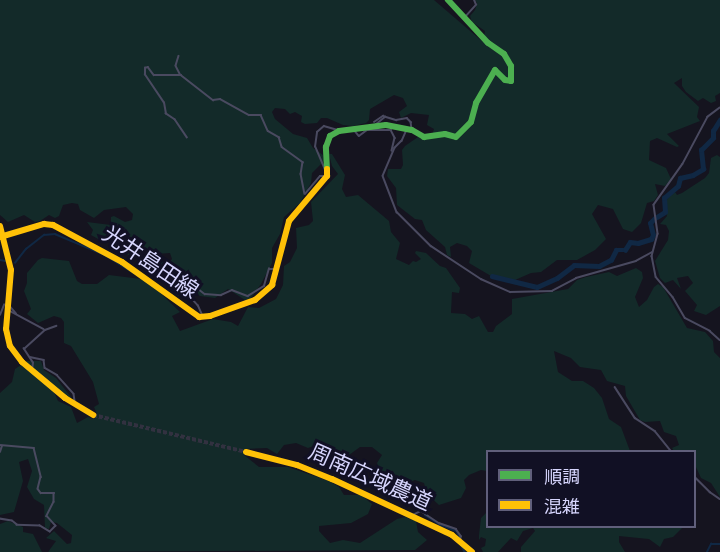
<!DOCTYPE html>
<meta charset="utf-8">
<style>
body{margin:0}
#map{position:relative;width:720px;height:552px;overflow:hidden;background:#15141f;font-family:Karla,"Noto Sans JP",sans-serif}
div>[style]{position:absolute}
.green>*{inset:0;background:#132a29}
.stream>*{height:1.5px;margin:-0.75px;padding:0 0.75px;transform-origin:0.75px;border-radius:0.75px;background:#102844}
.river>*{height:4.5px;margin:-2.25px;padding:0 2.25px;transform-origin:2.25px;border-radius:2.25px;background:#102844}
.secondary-tunnel>*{height:4px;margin-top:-2px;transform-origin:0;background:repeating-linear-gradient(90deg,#323140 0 4px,transparent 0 6px)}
.street>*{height:1.5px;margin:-0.75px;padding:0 0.75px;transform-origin:0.75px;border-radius:0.75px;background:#4a4a60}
.fast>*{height:6px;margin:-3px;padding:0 3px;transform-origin:3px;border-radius:3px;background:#4caf50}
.slow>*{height:6px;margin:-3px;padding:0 3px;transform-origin:3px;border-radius:3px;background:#ffc107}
span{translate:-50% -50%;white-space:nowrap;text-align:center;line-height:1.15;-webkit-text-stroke:6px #111024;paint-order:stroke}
.street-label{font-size:22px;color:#d6d5fd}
.legend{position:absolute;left:486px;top:450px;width:210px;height:78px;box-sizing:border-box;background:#111024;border:2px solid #605f7b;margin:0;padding:8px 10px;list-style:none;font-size:18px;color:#d6d5fd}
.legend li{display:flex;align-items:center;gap:12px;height:30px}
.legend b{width:30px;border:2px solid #605f7b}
</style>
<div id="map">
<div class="green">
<i style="clip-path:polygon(0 0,434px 0,483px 42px,485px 31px,472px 22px,470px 16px,475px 10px,477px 3px,475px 0,720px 0,720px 93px,715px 96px,716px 101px,711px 103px,703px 98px,698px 101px,686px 92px,682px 86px,682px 78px,674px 83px,699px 107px,697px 117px,700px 121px,667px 134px,679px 146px,677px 147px,657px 138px,650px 141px,649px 160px,666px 168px,671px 179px,665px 186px,655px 184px,658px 195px,654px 201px,647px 203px,641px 223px,632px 232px,623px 229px,613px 209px,598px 205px,592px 214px,606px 239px,595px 250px,577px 260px,557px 260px,541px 272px,531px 273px,515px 280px,491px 276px,469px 263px,472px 251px,467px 246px,457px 243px,450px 247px,451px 257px,447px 255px,445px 247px,426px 230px,422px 220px,415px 219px,397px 205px,396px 188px,387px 176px,388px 169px,401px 169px,403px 165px,402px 150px,405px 146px,418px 137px,431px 138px,434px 129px,427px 125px,429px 115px,411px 113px,401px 118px,399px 112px,407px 106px,403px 98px,394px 95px,370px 109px,369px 120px,366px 123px,353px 126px,343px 125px,327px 118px,321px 118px,317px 123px,305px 124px,301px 122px,302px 116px,295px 112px,290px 114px,285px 109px,275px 108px,272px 112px,275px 119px,293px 134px,307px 138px,313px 148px,323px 155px,324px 161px,312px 173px,311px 183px,300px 203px,284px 217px,280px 234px,272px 248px,272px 263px,261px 284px,251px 298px,245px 300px,228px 289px,215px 298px,200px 296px,189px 289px,186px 296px,178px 296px,170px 289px,164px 276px,145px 266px,149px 259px,169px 263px,172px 259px,170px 253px,156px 254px,144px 249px,128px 255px,118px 245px,128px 242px,127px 236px,122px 231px,109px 233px,100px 240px,91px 235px,93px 230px,87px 222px,111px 225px,111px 217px,114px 216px,125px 222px,132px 220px,133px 214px,126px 207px,104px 210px,94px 218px,80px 210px,78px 204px,72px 203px,63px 205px,59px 216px,55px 218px,49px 215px,40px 221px,35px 222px,24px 215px,8px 222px,0 215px)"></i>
<i style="clip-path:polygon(329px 154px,332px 154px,345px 175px,342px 189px,346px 197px,358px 195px,389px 221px,391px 232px,400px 243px,396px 259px,409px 265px,413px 261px,416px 262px,421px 259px,415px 253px,416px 251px,426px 253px,440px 266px,446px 268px,460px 288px,459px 293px,452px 292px,451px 313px,465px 314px,472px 319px,479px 316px,488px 332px,493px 332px,496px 326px,512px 314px,512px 299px,568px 289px,577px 280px,586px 277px,609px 272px,617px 276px,636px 268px,642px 272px,643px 278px,635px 297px,639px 307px,647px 300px,654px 287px,658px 284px,663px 287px,687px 328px,705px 332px,713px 341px,714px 352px,720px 358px,720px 497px,711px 483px,701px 478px,695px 465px,694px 452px,674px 451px,672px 448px,679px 445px,676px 436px,664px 432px,660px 421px,645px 422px,640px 420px,626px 396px,625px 386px,607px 381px,601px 370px,580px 367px,571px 358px,554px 351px,558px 372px,572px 381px,583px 381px,594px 388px,602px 398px,609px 419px,621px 427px,630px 451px,488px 452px,487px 471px,481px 470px,469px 475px,464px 480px,466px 488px,461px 498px,439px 505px,427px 494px,424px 483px,415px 480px,403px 485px,381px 474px,377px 463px,382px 455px,372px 447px,360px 447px,349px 455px,331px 454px,325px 457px,319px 456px,327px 453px,327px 448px,316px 445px,308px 448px,296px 443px,284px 445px,277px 454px,267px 448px,246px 449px,244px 455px,259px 467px,288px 467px,329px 481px,339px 487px,344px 495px,361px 495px,372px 504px,368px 514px,351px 523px,319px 526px,319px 531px,330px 543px,343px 540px,360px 543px,397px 519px,405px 517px,416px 521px,418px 532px,427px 540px,415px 550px,48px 552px,56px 541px,46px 538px,54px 531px,67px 544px,71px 543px,72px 535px,57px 523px,51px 522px,49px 529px,45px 528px,44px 505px,34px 499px,27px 487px,32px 471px,28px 459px,19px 462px,23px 481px,14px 512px,0 515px,0 393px,12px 382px,15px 369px,27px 361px,41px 361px,44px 370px,56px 378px,71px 397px,71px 400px,57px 389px,54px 392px,58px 401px,71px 407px,77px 423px,88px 417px,94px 419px,97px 414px,94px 407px,99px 404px,93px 382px,71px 346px,64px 343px,64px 322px,61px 318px,54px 316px,38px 323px,27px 314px,31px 309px,24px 291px,27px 283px,27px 273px,38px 260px,42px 258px,69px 261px,77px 281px,82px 284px,97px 284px,109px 275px,141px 279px,150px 283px,180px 312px,172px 316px,180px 331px,213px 319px,231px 322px,238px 326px,248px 307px,259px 308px,276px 299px,283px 285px,284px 266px,290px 262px,297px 248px,296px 228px,309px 225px,313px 221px,311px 202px,338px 174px,332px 166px)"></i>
<i style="clip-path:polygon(717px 155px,720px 157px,720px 306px,706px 315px,694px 311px,697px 305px,685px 291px,693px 283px,688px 276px,677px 278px,681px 289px,673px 280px,665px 283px,660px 278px,655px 261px,668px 240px,669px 231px,666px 225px,660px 224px,667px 216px,664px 201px,666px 197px,675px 192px,677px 195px,682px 193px,705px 178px,709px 173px,711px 158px)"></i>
<i style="clip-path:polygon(487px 503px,488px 526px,683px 527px,673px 537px,664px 539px,660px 547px,649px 539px,619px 536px,619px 542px,625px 552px,521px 552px,521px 547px,535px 531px,533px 528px,523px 531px,517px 541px,511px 538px,498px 552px,483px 552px,481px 548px,485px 546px,486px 539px,481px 537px,479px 540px,479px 535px,481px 518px,486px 513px)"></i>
<i style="clip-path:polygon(8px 521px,23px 527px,23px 532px,33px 534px,42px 552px,0 552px,0 524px)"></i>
</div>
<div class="stream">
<i style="left:0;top:260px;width:5px;rotate:11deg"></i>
<i style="left:15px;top:263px;width:18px;rotate:-52deg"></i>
<i style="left:26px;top:249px;width:23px;rotate:-38deg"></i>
<i style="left:44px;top:235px;width:11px;rotate:-5deg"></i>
<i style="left:55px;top:234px;width:54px;rotate:22.8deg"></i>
<i style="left:105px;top:255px;width:34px;rotate:32deg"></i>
<i style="left:425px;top:515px;width:19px;rotate:32deg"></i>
<i style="left:441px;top:525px;width:17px;rotate:21deg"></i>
<i style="left:457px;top:531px;width:8px;rotate:67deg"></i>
<i style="left:460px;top:543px;width:10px;rotate:61deg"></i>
<i style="left:707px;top:552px;width:9px;rotate:-63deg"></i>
<i style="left:711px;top:544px;width:9px"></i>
</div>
<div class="river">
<i style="left:657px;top:217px;width:9px;rotate:-32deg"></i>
<i style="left:665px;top:212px;width:14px;rotate:-94deg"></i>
<i style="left:664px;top:198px;width:18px;rotate:-41deg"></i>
<i style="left:678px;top:186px;width:8px;rotate:-76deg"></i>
<i style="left:680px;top:178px;width:13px;rotate:-13deg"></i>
<i style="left:693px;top:175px;width:12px;rotate:-31deg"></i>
<i style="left:703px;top:169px;width:19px;rotate:-96deg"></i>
<i style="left:701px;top:150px;width:17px;rotate:-45deg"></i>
<i style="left:713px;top:138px;width:7px;rotate:-90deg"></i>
<i style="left:713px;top:131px;width:13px;rotate:-58deg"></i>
<i style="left:492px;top:276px;width:46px;rotate:13.7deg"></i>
<i style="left:537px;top:287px;width:22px;rotate:-24deg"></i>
<i style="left:557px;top:278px;width:21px;rotate:-37deg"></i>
<i style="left:574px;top:265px;width:25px;rotate:2deg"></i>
<i style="left:599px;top:266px;width:13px;rotate:-27deg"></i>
<i style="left:611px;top:260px;width:11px;rotate:-63deg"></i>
<i style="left:616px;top:250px;width:9px"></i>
<i style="left:625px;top:250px;width:9px;rotate:-58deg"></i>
<i style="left:630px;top:242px;width:8px;rotate:7deg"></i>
<i style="left:638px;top:243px;width:14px;rotate:-17deg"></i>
<i style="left:651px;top:239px;width:4px;rotate:-63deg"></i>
<i style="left:653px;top:235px;width:12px;rotate:-104deg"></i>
<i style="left:650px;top:223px;width:6px;rotate:-45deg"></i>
</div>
<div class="secondary-tunnel">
<i style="left:93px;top:415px;width:157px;rotate:13.6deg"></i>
</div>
<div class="street">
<i style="left:466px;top:16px;width:15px;rotate:-48deg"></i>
<i style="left:476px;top:5px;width:5px;rotate:-112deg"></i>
<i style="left:179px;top:56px;width:10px;rotate:107deg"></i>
<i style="left:176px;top:66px;width:9px;rotate:63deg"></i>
<i style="left:720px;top:108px;width:15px;rotate:143deg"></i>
<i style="left:708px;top:117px;width:53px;rotate:118deg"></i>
<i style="left:683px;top:164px;width:50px;rotate:125.3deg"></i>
<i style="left:654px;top:205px;width:29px;rotate:82deg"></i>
<i style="left:658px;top:234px;width:23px;rotate:105deg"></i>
<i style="left:652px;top:256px;width:21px;rotate:79deg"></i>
<i style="left:656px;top:277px;width:26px;rotate:50deg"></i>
<i style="left:673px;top:297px;width:24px;rotate:60deg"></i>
<i style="left:685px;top:318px;width:28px;rotate:27deg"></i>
<i style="left:710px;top:331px;width:13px;rotate:42deg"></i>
<i style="left:374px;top:122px;width:11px;rotate:-34deg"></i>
<i style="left:383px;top:116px;width:14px;rotate:17deg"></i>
<i style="left:396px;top:120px;width:11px;rotate:-10deg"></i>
<i style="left:407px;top:118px;width:6px;rotate:45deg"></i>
<i style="left:411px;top:122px;width:7px;rotate:82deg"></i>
<i style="left:375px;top:125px;width:13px;rotate:-39deg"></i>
<i style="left:407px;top:130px;width:12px;rotate:114deg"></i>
<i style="left:402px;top:141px;width:10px;rotate:135deg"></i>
<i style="left:395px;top:148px;width:30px;rotate:113deg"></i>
<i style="left:383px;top:176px;width:39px;rotate:69deg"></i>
<i style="left:397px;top:212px;width:48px;rotate:45deg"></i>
<i style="left:431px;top:246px;width:60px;rotate:33.4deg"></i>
<i style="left:481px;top:279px;width:32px;rotate:24deg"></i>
<i style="left:510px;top:292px;width:42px;rotate:-1.4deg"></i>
<i style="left:552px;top:291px;width:27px;rotate:-28deg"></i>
<i style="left:576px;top:278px;width:62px;rotate:-15.8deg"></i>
<i style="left:636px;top:261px;width:18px;rotate:-29deg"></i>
<i style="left:355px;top:131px;width:6px;rotate:51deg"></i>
<i style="left:359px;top:136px;width:10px;rotate:-37deg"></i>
<i style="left:367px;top:130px;width:24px"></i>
<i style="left:391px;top:130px;width:9px;rotate:63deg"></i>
<i style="left:395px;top:138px;width:13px;rotate:103deg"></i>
<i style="left:187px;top:138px;width:22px;rotate:-124deg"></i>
<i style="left:175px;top:120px;width:11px;rotate:-146deg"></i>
<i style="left:166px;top:114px;width:11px;rotate:-100deg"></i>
<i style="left:164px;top:103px;width:34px;rotate:-124deg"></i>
<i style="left:145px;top:75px;width:7px;rotate:-90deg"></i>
<i style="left:145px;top:68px;width:3px;rotate:-18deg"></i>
<i style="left:148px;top:67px;width:10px;rotate:53deg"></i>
<i style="left:154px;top:75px;width:27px"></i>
<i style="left:181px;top:75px;width:41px;rotate:38deg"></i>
<i style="left:213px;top:100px;width:7px;rotate:-8deg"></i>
<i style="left:220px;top:99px;width:33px;rotate:29deg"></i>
<i style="left:249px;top:115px;width:12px"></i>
<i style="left:261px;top:115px;width:17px;rotate:66deg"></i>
<i style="left:268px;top:131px;width:13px;rotate:29deg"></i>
<i style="left:279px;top:137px;width:10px;rotate:73deg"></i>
<i style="left:282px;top:147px;width:26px;rotate:36deg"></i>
<i style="left:303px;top:162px;width:12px;rotate:99deg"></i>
<i style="left:301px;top:174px;width:20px;rotate:79deg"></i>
<i style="left:305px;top:194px;width:23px;rotate:-50deg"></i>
<i style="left:320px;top:176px;width:6px"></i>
<i style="left:325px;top:170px;width:25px;rotate:-113deg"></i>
<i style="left:315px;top:147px;width:15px;rotate:-82deg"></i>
<i style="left:317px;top:132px;width:9px;rotate:-41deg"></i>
<i style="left:324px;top:126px;width:15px;rotate:16deg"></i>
<i style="left:9px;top:305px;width:11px;rotate:49deg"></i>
<i style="left:10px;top:311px;width:38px;rotate:28deg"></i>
<i style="left:0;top:315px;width:11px;rotate:-68deg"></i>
<i style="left:202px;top:315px;width:10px;rotate:-114deg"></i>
<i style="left:198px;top:306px;width:27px;rotate:-132deg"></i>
<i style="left:180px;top:286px;width:5px;rotate:-68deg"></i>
<i style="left:182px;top:281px;width:5px;rotate:-11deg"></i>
<i style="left:187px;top:280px;width:23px;rotate:38deg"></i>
<i style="left:205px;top:294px;width:16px;rotate:4deg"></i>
<i style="left:221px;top:295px;width:12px;rotate:-24deg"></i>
<i style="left:232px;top:290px;width:17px;rotate:21deg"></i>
<i style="left:248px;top:296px;width:19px;rotate:-32deg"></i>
<i style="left:264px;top:286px;width:18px;rotate:-74deg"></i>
<i style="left:269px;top:269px;width:7px"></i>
<i style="left:30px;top:357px;width:14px;rotate:12deg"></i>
<i style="left:44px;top:360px;width:8px;rotate:83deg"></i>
<i style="left:45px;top:368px;width:14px;rotate:30deg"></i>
<i style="left:57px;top:375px;width:25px;rotate:48deg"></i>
<i style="left:74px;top:394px;width:7px;rotate:82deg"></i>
<i style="left:32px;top:370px;width:7px;rotate:-82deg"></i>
<i style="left:33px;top:363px;width:17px;rotate:-123deg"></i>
<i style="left:24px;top:349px;width:28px;rotate:-42deg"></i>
<i style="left:45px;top:330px;width:12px;rotate:-20deg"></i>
<i style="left:615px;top:387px;width:37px;rotate:57deg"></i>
<i style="left:635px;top:418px;width:24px;rotate:33deg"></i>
<i style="left:655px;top:431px;width:27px;rotate:51deg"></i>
<i style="left:0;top:445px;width:34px;rotate:5deg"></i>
<i style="left:34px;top:448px;width:30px;rotate:76deg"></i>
<i style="left:41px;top:477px;width:12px;rotate:104deg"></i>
<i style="left:38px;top:489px;width:5px;rotate:53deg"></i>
<i style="left:41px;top:493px;width:13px"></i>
<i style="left:54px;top:493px;width:9px;rotate:90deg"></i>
<i style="left:54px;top:502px;width:16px;rotate:117deg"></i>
<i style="left:47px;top:516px;width:13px;rotate:48deg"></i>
<i style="left:56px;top:526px;width:8px;rotate:135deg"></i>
<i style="left:50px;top:532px;width:12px;rotate:-149deg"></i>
<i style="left:40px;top:526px;width:23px;rotate:-178deg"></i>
<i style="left:17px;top:525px;width:6px;rotate:-141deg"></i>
<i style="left:12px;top:521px;width:12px;rotate:-171deg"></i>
<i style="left:0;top:452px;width:6px;rotate:-72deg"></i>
<i style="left:694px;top:476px;width:23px;rotate:45deg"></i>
<i style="left:710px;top:492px;width:12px;rotate:35deg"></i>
<i style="left:413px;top:515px;width:9px;rotate:-27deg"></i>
<i style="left:421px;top:511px;width:22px;rotate:34deg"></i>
<i style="left:439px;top:523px;width:18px;rotate:19deg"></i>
<i style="left:456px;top:529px;width:9px;rotate:54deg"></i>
<i style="left:461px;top:536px;width:5px;rotate:90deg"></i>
</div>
<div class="fast">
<i style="left:327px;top:169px;width:22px;rotate:-93deg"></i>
<i style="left:326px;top:147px;width:12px;rotate:-70deg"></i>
<i style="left:330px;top:136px;width:10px;rotate:-29deg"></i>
<i style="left:339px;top:131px;width:47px;rotate:-7.3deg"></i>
<i style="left:386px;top:125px;width:26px;rotate:11deg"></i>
<i style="left:412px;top:130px;width:14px;rotate:30deg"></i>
<i style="left:424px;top:137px;width:21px;rotate:-8deg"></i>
<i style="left:445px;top:134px;width:11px;rotate:15deg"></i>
<i style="left:456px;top:137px;width:21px;rotate:-45deg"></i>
<i style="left:471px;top:122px;width:20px;rotate:-75deg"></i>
<i style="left:476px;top:103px;width:38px;rotate:-60deg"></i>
<i style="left:495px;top:70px;width:14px;rotate:45deg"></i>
<i style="left:505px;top:80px;width:6px;rotate:9deg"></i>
<i style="left:511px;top:81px;width:15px;rotate:-90deg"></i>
<i style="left:511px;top:66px;width:14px;rotate:-120deg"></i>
<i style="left:504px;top:54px;width:19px;rotate:-145deg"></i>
<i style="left:488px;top:43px;width:59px;rotate:-132.9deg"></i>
</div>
<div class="slow">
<i style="left:0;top:226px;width:45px;rotate:76deg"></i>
<i style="left:11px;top:270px;width:59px;rotate:94.8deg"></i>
<i style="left:6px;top:329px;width:17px;rotate:77deg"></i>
<i style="left:10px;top:346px;width:20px;rotate:53deg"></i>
<i style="left:22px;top:362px;width:56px;rotate:39.9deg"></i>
<i style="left:65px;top:398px;width:33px;rotate:31deg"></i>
<i style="left:0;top:237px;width:46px;rotate:-16.5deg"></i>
<i style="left:44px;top:224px;width:9px;rotate:6deg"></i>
<i style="left:53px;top:225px;width:78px;rotate:28.2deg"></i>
<i style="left:122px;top:262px;width:95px;rotate:35.5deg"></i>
<i style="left:199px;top:317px;width:11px;rotate:-5deg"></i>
<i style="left:210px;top:316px;width:48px;rotate:-19.6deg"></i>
<i style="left:255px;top:300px;width:23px;rotate:-41deg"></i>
<i style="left:272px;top:285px;width:66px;rotate:-75.1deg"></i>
<i style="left:289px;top:221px;width:59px;rotate:-49.8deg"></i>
<i style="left:327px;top:176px;width:7px;rotate:-90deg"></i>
<i style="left:246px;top:452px;width:53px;rotate:14.3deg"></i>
<i style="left:297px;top:465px;width:38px;rotate:22deg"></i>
<i style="left:332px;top:479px;width:132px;rotate:25deg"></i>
<i style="left:452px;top:535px;width:26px;rotate:40deg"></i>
</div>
<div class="street-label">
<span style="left:150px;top:263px;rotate:34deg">光井島田線</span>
<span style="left:370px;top:478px;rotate:24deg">周南広域農道</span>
</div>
<ul class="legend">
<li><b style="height:8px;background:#4caf50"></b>順調</li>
<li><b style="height:8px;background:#ffc107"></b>混雑</li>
</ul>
</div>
